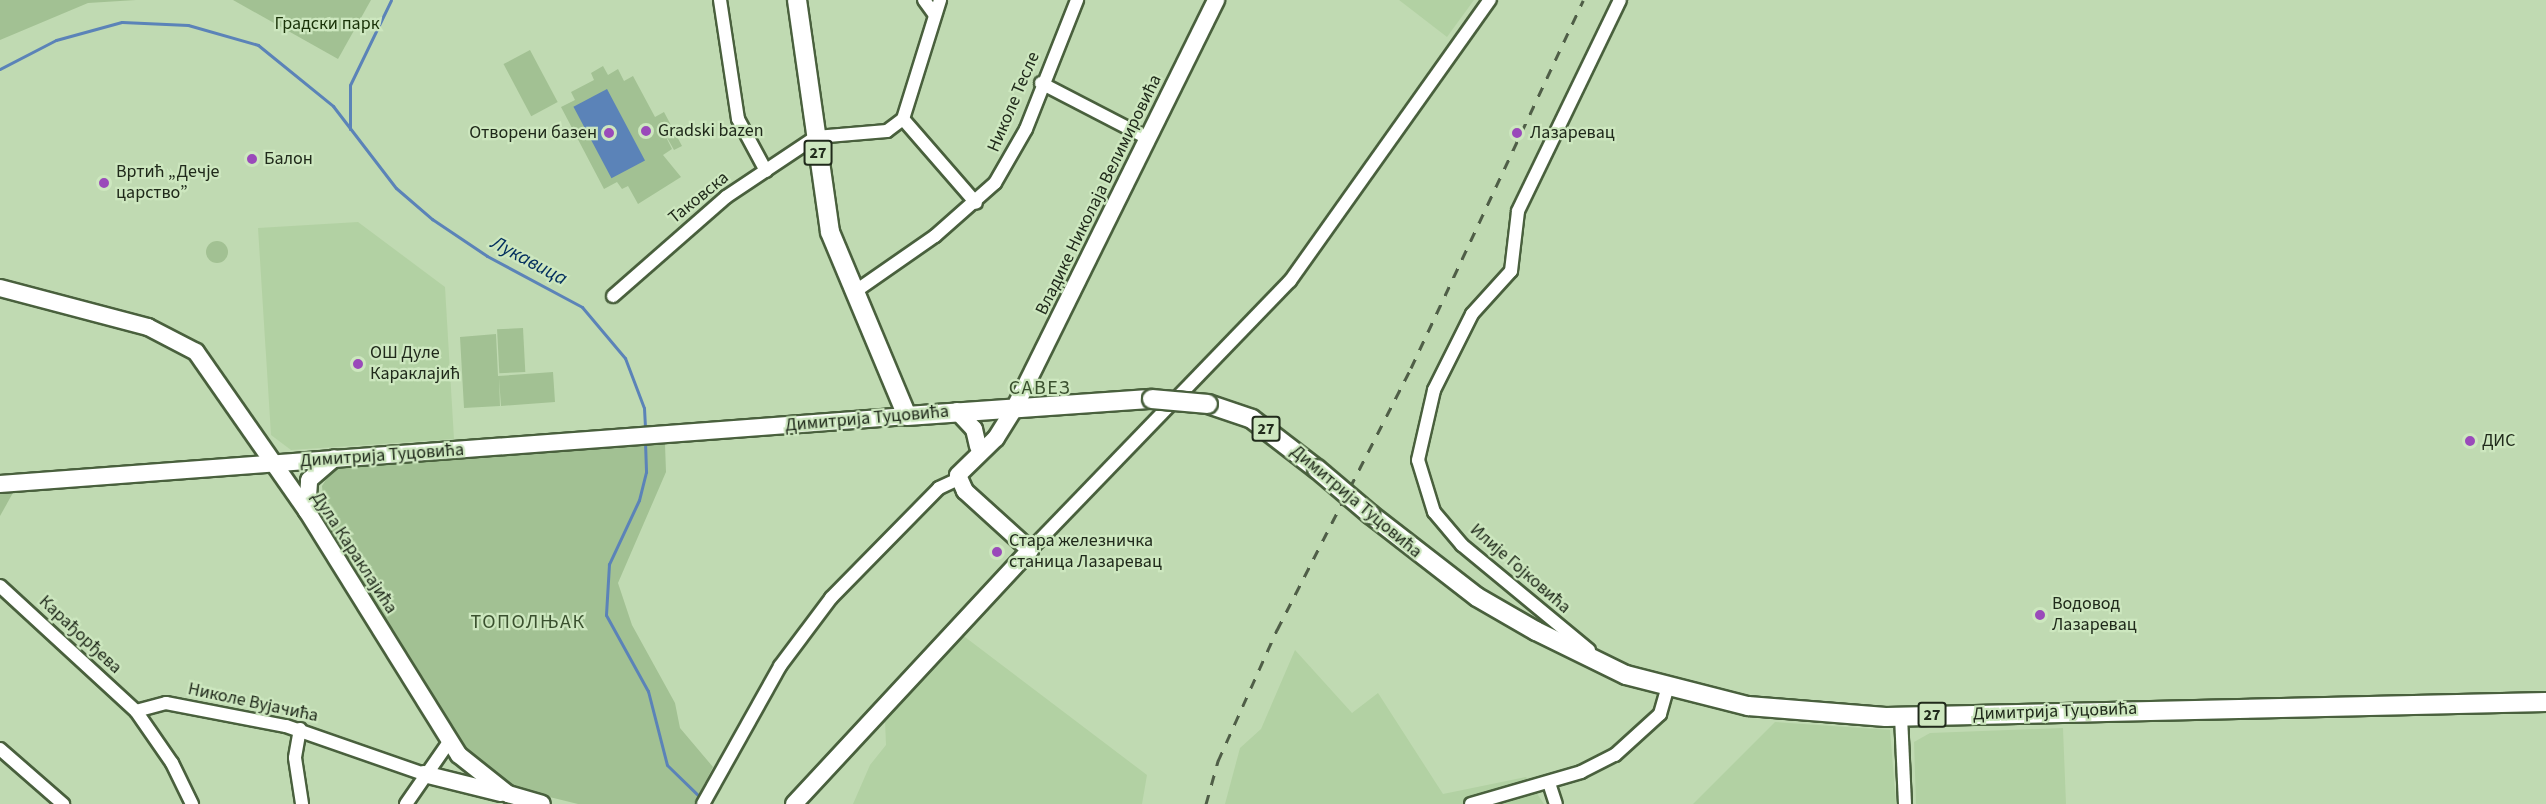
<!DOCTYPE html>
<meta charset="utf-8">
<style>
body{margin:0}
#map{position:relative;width:2546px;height:804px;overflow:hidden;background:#c0dab2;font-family:"Source Sans 3",sans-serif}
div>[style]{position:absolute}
.built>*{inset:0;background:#b2d1a3}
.green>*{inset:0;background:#a2c193;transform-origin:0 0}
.round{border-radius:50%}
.water>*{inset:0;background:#5b83b8;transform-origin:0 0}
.stream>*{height:3px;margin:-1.5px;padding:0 1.5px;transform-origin:1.5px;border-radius:1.5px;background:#5b83b8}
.roads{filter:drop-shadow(2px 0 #49603d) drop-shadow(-2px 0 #49603d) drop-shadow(0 2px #49603d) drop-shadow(0 -2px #49603d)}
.street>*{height:12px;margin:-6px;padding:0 6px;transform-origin:6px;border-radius:6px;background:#fff}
.secondary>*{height:16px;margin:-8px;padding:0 8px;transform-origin:8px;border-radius:8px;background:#fff}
.primary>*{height:18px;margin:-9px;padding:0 9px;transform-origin:9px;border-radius:9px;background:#fff}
.rail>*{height:3px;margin-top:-1.5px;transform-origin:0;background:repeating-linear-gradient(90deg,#4f5e47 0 10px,transparent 0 20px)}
.bridges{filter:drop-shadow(2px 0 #49603d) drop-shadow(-2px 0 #49603d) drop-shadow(0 2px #49603d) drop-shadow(0 -2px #49603d)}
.primary-bridge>*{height:18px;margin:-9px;padding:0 9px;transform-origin:9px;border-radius:9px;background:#fff}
.dots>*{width:16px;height:16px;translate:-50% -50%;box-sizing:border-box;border:3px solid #cde7bf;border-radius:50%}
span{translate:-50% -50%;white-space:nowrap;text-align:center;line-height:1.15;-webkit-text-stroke:4.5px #cde7bf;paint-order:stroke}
.shield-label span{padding:2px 4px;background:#cde7bf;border:2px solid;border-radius:4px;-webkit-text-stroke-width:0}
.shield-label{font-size:16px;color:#202a1b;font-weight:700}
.park-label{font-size:18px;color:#183107}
.street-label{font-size:18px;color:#202a1b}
.poi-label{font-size:18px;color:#202a1b}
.left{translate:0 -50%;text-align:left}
.right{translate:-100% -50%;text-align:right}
.water-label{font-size:20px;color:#012d5d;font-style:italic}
.neighbourhood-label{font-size:20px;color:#3a502e;letter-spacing:1.5px}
</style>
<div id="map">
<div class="built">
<i style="clip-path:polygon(1399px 0,1474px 0,1447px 37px)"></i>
<i style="clip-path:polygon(358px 222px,445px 287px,454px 439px,291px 450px,271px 435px,258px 228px)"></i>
<i style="clip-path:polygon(961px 634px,1147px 775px,1142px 804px,853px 804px,870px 765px,886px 745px,885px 720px)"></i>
<i style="clip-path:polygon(1295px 650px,1352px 713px,1378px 693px,1443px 794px,1526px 777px,1544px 804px,1225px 804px,1240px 748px,1261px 729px)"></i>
<i style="clip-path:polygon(1775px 722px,1890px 730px,1896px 804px,1693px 804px)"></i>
<i style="clip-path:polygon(2063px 728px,2066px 804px,1916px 804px,1914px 742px,1930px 733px)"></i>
</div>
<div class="green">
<i style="clip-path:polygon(0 0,136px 0,88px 3px,0 40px)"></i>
<i style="clip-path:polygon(233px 0,371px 0,338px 59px)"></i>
<i style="left:530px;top:50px;width:59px;height:30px;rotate:62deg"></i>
<i style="clip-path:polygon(603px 66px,608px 75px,618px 69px,624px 81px,633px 76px,655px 117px,664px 112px,682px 146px,674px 150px,660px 125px,672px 149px,663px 155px,681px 177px,638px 204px,628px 186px,622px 189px,617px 182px,604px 189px,561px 107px,575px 100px,571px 92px,594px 80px,591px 73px)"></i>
<i class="round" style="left:206px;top:241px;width:22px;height:22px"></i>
<i style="left:523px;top:328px;width:44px;height:26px;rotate:87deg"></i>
<i style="clip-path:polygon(496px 334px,498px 376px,553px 372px,555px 402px,501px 406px,499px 378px,500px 406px,464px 408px,460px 337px)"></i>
<i style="clip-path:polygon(665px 444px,666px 472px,618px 583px,632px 625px,675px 703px,680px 728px,713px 767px,694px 804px,578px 804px,525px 791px,494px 776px,462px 750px,326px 525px,322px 486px,332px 470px,351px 463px)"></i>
<i style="clip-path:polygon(14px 491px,0 516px,0 492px)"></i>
</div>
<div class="water">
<i style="left:607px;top:89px;width:81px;height:38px;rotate:62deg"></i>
</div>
<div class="stream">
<i style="left:0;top:69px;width:63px;rotate:-27.4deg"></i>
<i style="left:56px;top:40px;width:68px;rotate:-15.3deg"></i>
<i style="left:122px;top:22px;width:66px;rotate:2.6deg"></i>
<i style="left:188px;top:25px;width:73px;rotate:15.9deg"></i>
<i style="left:258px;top:45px;width:97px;rotate:39.1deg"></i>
<i style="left:333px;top:106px;width:103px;rotate:52.5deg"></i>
<i style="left:396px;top:188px;width:48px;rotate:40.7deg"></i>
<i style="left:432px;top:219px;width:66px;rotate:33.9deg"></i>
<i style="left:487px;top:256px;width:108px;rotate:28.2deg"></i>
<i style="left:582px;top:307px;width:67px;rotate:49.9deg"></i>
<i style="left:625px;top:358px;width:53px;rotate:69.2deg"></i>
<i style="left:644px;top:408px;width:21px;rotate:87deg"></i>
<i style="left:350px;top:129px;width:44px;rotate:-90deg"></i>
<i style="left:350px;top:85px;width:94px;rotate:-64.2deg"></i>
<i style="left:645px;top:442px;width:30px;rotate:88deg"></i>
<i style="left:646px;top:472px;width:29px;rotate:104deg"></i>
<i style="left:639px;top:500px;width:71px;rotate:115.1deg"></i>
<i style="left:609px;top:564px;width:51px;rotate:93.4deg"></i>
<i style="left:606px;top:615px;width:87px;rotate:61.1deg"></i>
<i style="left:648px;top:691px;width:76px;rotate:75.6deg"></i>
<i style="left:667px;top:765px;width:50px;rotate:44.2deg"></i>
</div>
<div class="roads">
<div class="street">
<i style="left:720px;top:0;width:120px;rotate:81.4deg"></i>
<i style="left:738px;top:119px;width:59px;rotate:61.7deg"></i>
<i style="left:924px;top:0;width:17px;rotate:54deg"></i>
<i style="left:1041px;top:83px;width:119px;rotate:27.4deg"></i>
<i style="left:903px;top:119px;width:125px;rotate:-72.7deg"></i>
<i style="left:853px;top:293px;width:100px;rotate:-34.8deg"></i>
<i style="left:935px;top:236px;width:80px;rotate:-41.5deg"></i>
<i style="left:995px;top:183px;width:62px;rotate:-60.1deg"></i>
<i style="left:1026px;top:129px;width:139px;rotate:-68.4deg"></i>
<i style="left:613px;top:296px;width:150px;rotate:-41.2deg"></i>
<i style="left:726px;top:197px;width:108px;rotate:-33.7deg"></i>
<i style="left:816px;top:137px;width:71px;rotate:-4.8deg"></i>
<i style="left:887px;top:131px;width:20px;rotate:-37deg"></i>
<i style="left:903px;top:119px;width:111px;rotate:49deg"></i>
<i style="left:1030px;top:550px;width:374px;rotate:-46deg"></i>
<i style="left:1290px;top:281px;width:345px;rotate:-54.6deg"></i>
<i style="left:0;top:586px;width:185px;rotate:42.6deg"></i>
<i style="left:136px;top:711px;width:63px;rotate:55.3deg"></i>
<i style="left:172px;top:763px;width:46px;rotate:64deg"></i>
<i style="left:1589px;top:650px;width:165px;rotate:-140.4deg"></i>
<i style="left:1462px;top:545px;width:43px;rotate:-130.3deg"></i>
<i style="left:1434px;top:512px;width:54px;rotate:-107.1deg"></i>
<i style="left:1418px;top:460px;width:72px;rotate:-77.1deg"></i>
<i style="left:1434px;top:390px;width:85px;rotate:-63.4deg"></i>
<i style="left:1472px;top:314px;width:58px;rotate:-47.8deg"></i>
<i style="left:1511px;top:271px;width:60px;rotate:-83.3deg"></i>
<i style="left:1518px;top:211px;width:234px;rotate:-64.2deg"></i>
<i style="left:136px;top:711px;width:31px;rotate:-15deg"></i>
<i style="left:166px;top:703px;width:122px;rotate:10.9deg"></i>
<i style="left:286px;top:726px;width:146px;rotate:19.2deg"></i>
<i style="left:1901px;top:716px;width:88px;rotate:87.4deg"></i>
<i style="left:300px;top:729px;width:29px;rotate:100deg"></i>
<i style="left:295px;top:758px;width:47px;rotate:81.3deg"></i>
<i style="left:0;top:749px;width:84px;rotate:41.1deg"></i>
<i style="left:1549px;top:783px;width:22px;rotate:72deg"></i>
<i style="left:406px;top:804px;width:75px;rotate:-55.3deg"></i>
<i style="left:703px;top:804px;width:158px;rotate:-60.8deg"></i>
<i style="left:780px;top:666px;width:85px;rotate:-53.1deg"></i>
<i style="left:831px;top:598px;width:154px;rotate:-45.5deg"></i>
<i style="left:939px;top:488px;width:21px;rotate:-25deg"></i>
<i style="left:1471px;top:804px;width:115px;rotate:-16.2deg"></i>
<i style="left:1581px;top:772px;width:38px;rotate:-27deg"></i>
<i style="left:1615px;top:755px;width:61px;rotate:-42.3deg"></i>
<i style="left:1660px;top:714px;width:25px;rotate:-74deg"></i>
</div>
<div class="secondary">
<i style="left:0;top:288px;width:153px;rotate:14.8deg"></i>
<i style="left:148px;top:327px;width:54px;rotate:27.5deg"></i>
<i style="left:196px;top:352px;width:194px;rotate:55.1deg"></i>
<i style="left:307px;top:511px;width:287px;rotate:58.1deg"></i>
<i style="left:459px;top:755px;width:63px;rotate:38.5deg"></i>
<i style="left:508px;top:794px;width:35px;rotate:16deg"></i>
<i style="left:957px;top:411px;width:25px;rotate:47deg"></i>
<i style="left:974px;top:429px;width:18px;rotate:77deg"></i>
<i style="left:0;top:484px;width:910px;rotate:-4.29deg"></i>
<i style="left:307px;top:511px;width:31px;rotate:-86deg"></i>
<i style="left:309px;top:480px;width:33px;rotate:-41deg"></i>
<i style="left:424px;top:774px;width:79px;rotate:13.9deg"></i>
<i style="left:794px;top:804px;width:347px;rotate:-47.1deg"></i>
<i style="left:1030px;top:550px;width:88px;rotate:-137.8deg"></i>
<i style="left:965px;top:491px;width:17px;rotate:-114deg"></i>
<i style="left:958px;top:475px;width:53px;rotate:-44.2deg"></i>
<i style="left:996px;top:438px;width:36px;rotate:-58deg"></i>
<i style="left:1015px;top:407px;width:454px;rotate:-63.7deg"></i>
</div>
<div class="primary">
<i style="left:797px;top:0;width:234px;rotate:81.9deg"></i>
<i style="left:830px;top:232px;width:199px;rotate:67.3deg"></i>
<i style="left:907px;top:416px;width:246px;rotate:-4deg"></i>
<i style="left:1208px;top:404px;width:46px;rotate:18.8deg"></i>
<i style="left:1252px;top:419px;width:82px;rotate:37.6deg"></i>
<i style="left:1370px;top:514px;width:135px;rotate:37.8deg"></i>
<i style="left:1477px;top:597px;width:68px;rotate:30deg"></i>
<i style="left:1536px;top:631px;width:100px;rotate:26.1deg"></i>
<i style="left:1626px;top:675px;width:126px;rotate:14.3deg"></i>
<i style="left:1748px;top:706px;width:138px;rotate:4.6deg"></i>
<i style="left:1886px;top:717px;width:660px;rotate:-1.3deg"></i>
</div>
</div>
<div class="rail">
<i style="left:1206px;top:804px;width:45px;rotate:-74.4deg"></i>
<i style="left:1218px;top:761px;width:144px;rotate:-65.8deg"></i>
<i style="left:1277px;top:630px;width:294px;rotate:-62.9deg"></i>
<i style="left:1411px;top:368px;width:406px;rotate:-64.9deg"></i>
</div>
<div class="bridges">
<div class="primary-bridge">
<i style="left:1152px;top:399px;width:56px;rotate:5.1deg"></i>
<i style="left:1317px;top:469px;width:70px;rotate:40.3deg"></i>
</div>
</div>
<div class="dots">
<i style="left:646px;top:131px;background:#9a4aba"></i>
<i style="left:609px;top:133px;background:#9a4aba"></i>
<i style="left:1517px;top:133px;background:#9a4aba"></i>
<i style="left:252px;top:159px;background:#9a4aba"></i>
<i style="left:104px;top:183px;background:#9a4aba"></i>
<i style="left:358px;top:364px;background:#9a4aba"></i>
<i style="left:2470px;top:441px;background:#9a4aba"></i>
<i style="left:997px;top:552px;background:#9a4aba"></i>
<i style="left:2040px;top:615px;background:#9a4aba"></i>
</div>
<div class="shield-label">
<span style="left:818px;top:153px">27</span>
<span style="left:1266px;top:429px">27</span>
<span style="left:1932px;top:715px">27</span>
</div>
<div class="park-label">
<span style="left:327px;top:24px">Градски парк</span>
</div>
<div class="street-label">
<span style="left:1014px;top:102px;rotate:-67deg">Николе Тесле</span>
<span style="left:1099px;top:195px;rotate:-64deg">Владике Николаја Велимировића</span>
<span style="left:699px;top:198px;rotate:-39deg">Таковска</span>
<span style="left:867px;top:419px;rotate:-5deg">Димитрија Туцовића</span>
<span style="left:382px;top:456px;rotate:-4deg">Димитрија Туцовића</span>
<span style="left:1356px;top:502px;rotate:40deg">Димитрија Туцовића</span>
<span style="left:354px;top:553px;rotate:57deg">Дула Караклајића</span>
<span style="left:1520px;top:569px;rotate:41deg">Илије Гојковића</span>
<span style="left:80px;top:635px;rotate:43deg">Карађорђева</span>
<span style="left:253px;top:703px;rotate:12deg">Николе Вујачића</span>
<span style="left:2055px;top:712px;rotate:-2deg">Димитрија Туцовића</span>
</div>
<div class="poi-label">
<span class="left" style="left:658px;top:131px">Gradski bazen</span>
<span class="right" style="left:597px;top:133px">Отворени базен</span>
<span class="left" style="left:1530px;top:133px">Лазаревац</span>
<span class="left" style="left:264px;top:159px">Балон</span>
<span class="left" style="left:116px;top:183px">Вртић „Дечје<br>царство”</span>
<span class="left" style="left:370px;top:364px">ОШ Дуле<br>Караклајић</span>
<span class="left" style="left:2482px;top:441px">ДИС</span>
<span class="left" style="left:1009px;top:552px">Стара железничка<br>станица Лазаревац</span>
<span class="left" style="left:2052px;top:615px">Водовод<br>Лазаревац</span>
</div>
<div class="water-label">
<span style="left:529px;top:261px;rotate:28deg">Лукавица</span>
</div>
<div class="neighbourhood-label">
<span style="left:1040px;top:388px">САВЕЗ</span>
<span style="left:528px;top:622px">ТОПОЛЊАК</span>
</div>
</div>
